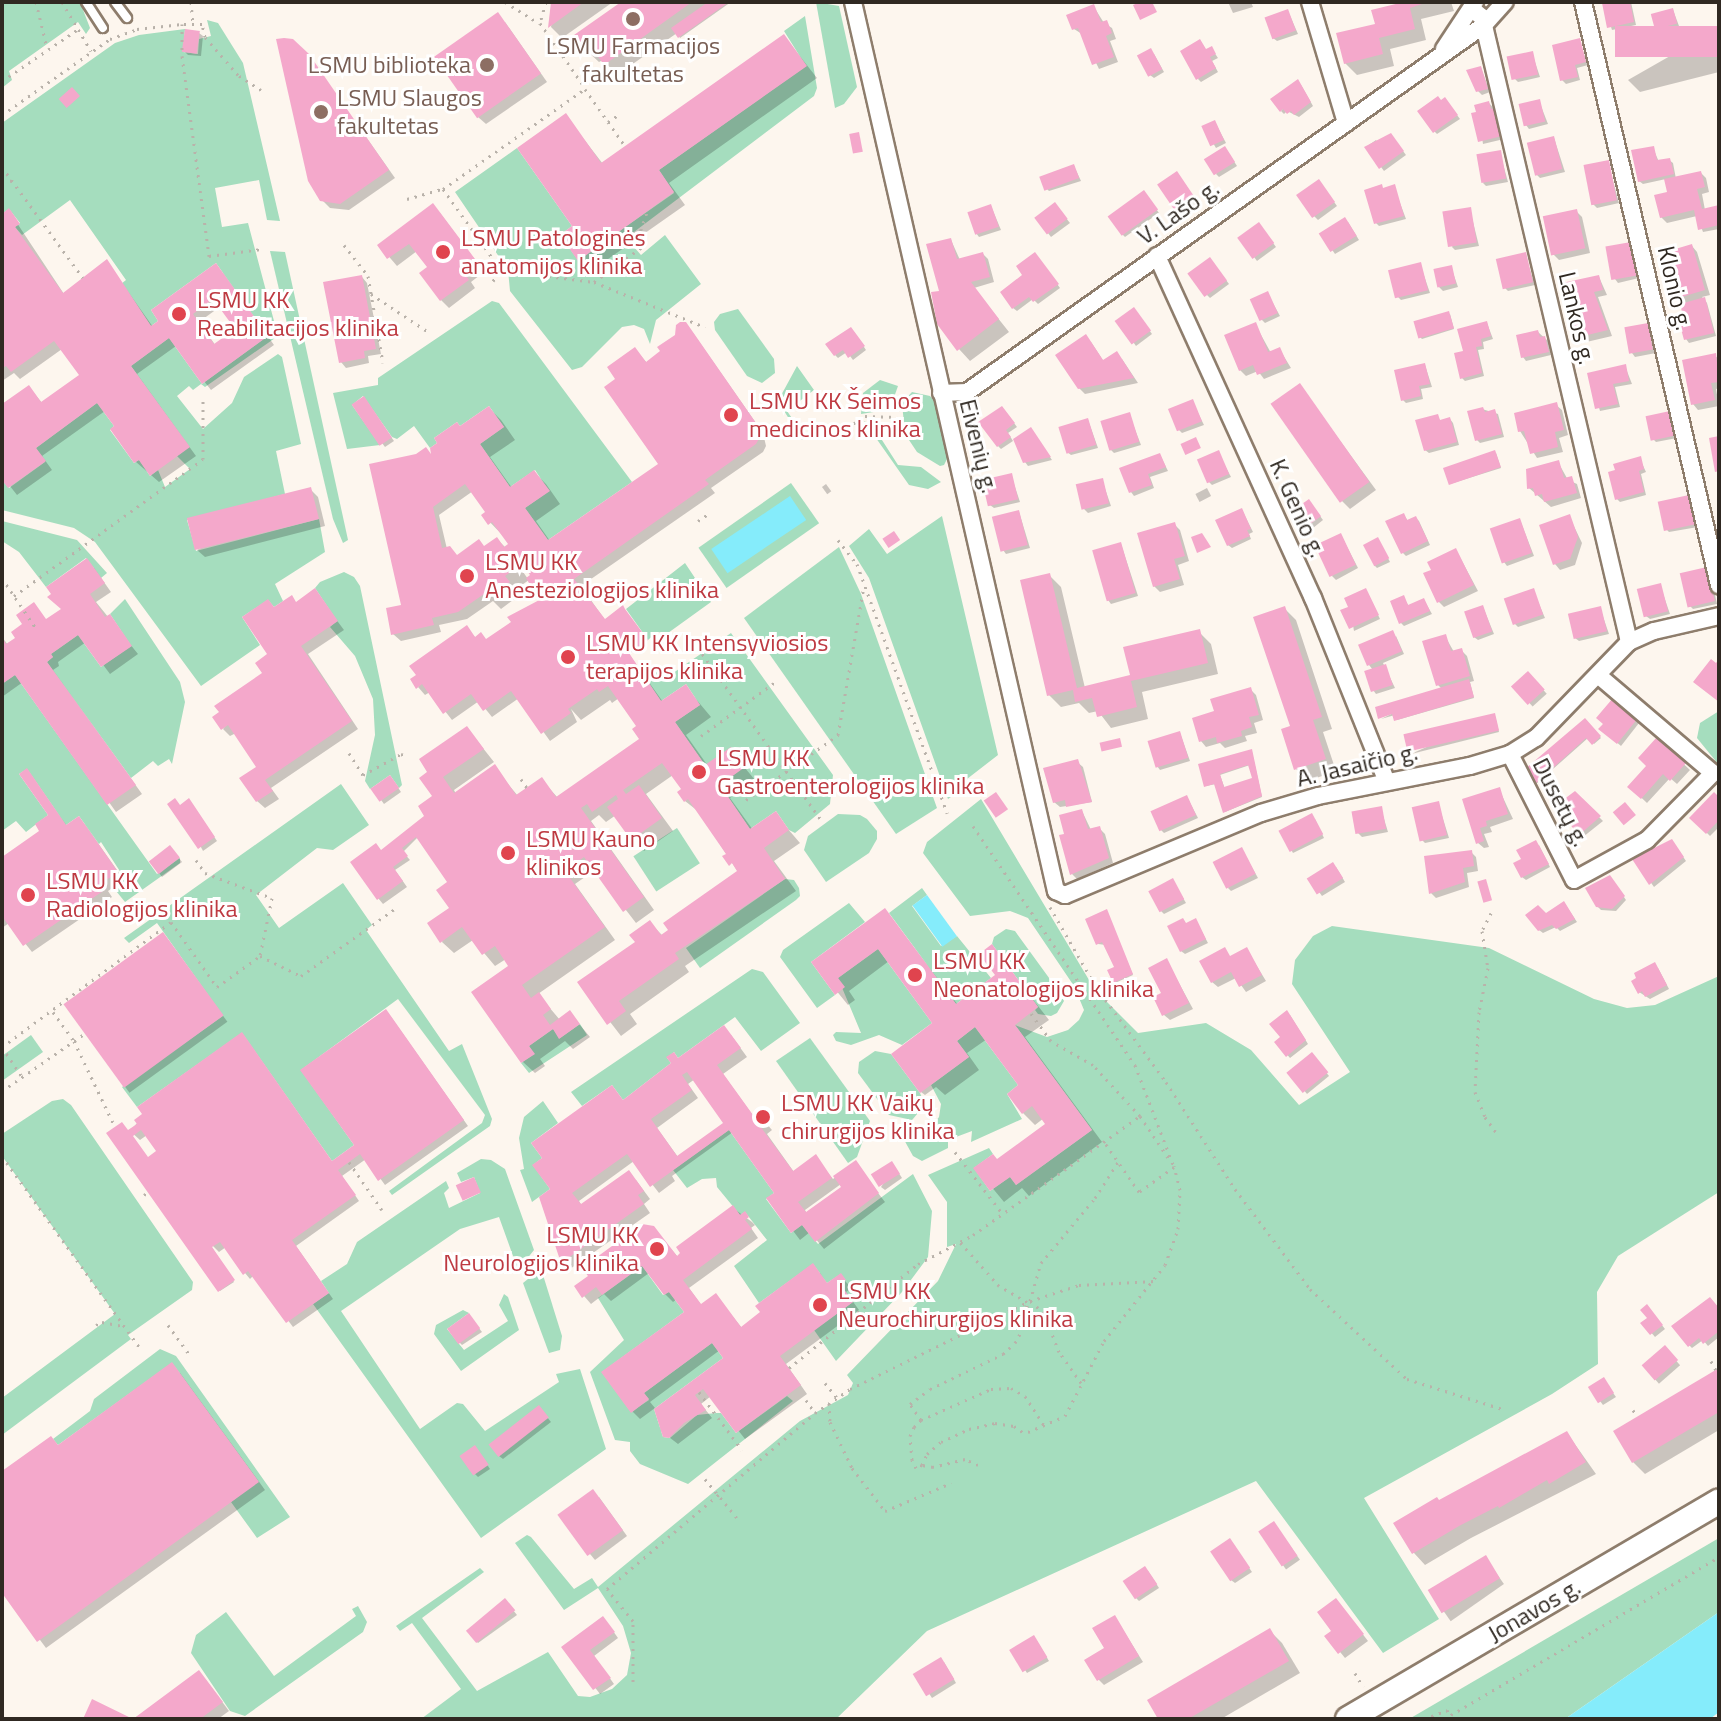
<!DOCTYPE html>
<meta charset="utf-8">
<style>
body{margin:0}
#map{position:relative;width:1721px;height:1721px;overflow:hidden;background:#fdf6ee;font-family:"Titillium Web",sans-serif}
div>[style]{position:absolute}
.green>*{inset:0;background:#a5ddbe;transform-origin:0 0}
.water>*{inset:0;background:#85ecfb;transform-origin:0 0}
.shadow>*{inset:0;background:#0003;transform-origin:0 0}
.building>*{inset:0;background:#f4a8cb;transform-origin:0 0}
.path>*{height:3px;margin-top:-1.5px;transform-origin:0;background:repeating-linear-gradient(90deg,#b9b2aa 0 2px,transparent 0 8px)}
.roads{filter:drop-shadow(2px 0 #8e7d6c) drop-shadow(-2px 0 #8e7d6c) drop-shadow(0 2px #8e7d6c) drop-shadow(0 -2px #8e7d6c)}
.lane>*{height:8px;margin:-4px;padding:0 4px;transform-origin:4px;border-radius:4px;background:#fff}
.street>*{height:16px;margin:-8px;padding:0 8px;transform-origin:8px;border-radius:8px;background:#fff}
.primary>*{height:24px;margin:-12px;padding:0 12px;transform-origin:12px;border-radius:12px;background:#fff}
.dots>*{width:22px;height:22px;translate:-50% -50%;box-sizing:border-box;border:4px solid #fff;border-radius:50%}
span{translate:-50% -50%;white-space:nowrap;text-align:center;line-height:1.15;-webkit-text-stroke:6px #fff;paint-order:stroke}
.education-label{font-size:24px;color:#785e54}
.right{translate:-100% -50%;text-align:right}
.left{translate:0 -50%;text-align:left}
.street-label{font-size:24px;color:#302922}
.health-label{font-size:24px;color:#be3a42}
.frame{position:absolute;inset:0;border:4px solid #302922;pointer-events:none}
</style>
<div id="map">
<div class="green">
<i style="clip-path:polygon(2px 2px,80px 2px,90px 28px,86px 34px,78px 22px,9px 71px,12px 80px,2px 88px)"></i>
<i style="clip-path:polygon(816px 2px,839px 6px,857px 87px,844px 104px,835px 108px)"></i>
<i style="clip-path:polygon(805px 16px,817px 88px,814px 96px,626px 238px,641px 255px,665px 235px,701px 284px,656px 320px,650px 344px,644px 329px,634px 325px,622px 327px,582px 367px,572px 370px,510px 291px,508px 270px,455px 192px,517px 148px,572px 226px,560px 235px,578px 260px,674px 193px,659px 170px,806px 66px,784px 31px)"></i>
<i style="clip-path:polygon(207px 20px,218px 23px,243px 63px,280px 221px,267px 220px,259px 180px,215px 188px,222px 227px,248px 223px,278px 336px,205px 387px,201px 384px,193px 390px,189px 386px,177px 396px,203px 429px,232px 403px,244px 377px,278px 354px,282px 357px,301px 444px,276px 451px,285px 494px,187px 520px,196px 551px,319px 519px,325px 552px,275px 584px,283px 601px,274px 607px,268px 600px,242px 617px,260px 645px,201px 686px,95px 542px,74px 528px,2px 510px,2px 480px,9px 488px,45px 462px,36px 448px,97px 403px,114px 426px,110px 430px,134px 463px,139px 460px,150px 476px,158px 470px,165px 487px,190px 469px,177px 456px,189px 447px,131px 366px,169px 338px,202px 384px,268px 336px,216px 263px,151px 310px,158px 321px,151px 326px,121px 284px,126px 280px,70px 200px,22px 235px,15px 227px,20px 223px,9px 209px,2px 214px,2px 123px,115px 43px,139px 35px,185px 29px,183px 52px,198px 54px,199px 39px,211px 36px)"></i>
<i style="clip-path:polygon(270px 251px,285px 252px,348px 540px,343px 543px,333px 519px)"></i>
<i style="clip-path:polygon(492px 301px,499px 303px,632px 482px,548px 540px,525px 508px,549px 491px,535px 470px,510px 487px,480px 444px,504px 427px,489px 406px,460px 426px,457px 422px,434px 438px,437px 443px,430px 448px,414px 426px,397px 439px,392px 437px,363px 396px,352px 405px,380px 445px,347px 449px,333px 393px,378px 385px,378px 378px)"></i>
<i style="clip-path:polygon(738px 309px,774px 359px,775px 373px,762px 383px,747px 376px,715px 330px,714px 322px,720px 314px)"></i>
<i style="clip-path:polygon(797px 366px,814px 390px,787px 411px,805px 437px,802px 440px,778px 401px)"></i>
<i style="clip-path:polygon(880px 380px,898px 386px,892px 403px,880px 411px,861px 414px,863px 393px)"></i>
<i style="clip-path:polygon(912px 392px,930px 396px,935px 402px,948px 457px,944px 465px,940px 466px,917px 452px,905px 434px,902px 403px)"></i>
<i style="clip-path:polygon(864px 421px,873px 426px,898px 465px,921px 467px,941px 482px,928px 489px,909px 485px)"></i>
<i style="left:791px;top:483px;width:49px;height:113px;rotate:55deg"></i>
<i style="clip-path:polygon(942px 516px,998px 755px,967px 779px,970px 784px,948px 799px,869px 578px,849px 546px,869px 529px,887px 554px)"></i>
<i style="clip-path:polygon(2px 521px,77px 540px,107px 573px,101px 578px,86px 558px,46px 587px,19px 552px,2px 541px)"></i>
<i style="clip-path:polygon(839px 547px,861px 594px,937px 808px,896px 834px,744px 618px)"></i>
<i style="clip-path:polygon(685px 563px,711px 602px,668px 633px,657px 632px,648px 640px,626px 609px)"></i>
<i style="clip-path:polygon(344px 572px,354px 577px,360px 586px,402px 785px,399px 788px,390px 775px,370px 789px,365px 781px,375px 735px,373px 699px,355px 656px,330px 627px,337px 621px,315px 588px,320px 582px)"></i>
<i style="clip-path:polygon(125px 599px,180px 682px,185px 702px,172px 764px,169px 759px,158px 766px,153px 761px,131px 778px,47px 662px,53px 657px,51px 654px,78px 635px,101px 667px,131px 646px,110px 614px)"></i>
<i style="clip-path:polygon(731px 633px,833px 775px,830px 804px,795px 833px,789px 830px,776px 811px,750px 829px,720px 785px,744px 767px,705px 765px,675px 722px,700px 705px,686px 684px,661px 701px,637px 667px,659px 673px,676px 671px)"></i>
<i style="clip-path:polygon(15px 675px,157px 874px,180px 858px,180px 863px,125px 902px,112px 886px,123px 876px,101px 842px,99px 844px,79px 816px,66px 825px,27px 769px,19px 774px,48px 815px,26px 832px,16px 821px,2px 831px,2px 684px)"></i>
<i style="clip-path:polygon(1719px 711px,1719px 765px,1697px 738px,1700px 723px)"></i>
<i style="clip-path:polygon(341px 784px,369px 825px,333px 850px,317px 848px,256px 895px,279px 928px,343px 883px,372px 925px,366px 930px,449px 1051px,462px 1044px,492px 1119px,490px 1126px,392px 1195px,389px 1191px,482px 1123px,485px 1115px,398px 999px,301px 1070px,354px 1145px,332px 1161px,242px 1033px,137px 1107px,122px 1087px,223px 1016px,157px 923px,129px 943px,124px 938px)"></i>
<i style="clip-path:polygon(981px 799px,1095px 990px,1138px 1033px,1206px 1023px,1251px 1050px,1299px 1105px,1350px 1072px,1292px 984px,1295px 960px,1313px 936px,1332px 926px,1489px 948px,1594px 999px,1627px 1008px,1655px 1005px,1719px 976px,1719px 1192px,1618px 1256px,1597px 1292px,1598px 1364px,1552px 1394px,1364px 1498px,1439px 1619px,1383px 1653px,1256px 1481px,927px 1631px,836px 1719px,421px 1719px,461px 1689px,412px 1623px,400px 1631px,396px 1626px,480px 1568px,484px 1572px,422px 1618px,477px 1691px,548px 1652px,578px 1696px,590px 1697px,612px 1689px,627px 1675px,631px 1653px,623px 1626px,598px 1588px,564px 1610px,515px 1543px,527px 1535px,531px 1537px,574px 1589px,592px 1578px,598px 1587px,800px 1421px,848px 1395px,853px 1383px,847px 1375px,938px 1281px,956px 1244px,947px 1247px,947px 1202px,928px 1175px,989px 1148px,993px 1154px,974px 1168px,990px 1191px,1010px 1177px,1016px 1185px,1092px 1130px,1015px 1025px,1047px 1037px,1068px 1030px,1079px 1020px,1084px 1010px,1074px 986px,1028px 918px,1010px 911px,970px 916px,923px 853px,927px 842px)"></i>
<i style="clip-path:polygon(838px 814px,860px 815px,867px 819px,877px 831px,877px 839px,869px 853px,826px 882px,804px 850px,808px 836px)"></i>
<i style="left:677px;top:828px;width:42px;height:52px;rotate:57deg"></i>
<i style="clip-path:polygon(785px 879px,794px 880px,799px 888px,800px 896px,796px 900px,700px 968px,686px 948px)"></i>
<i style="clip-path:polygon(922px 888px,927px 895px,912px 906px,941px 946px,957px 936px,991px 978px,956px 1004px,889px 913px)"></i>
<i style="clip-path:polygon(849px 903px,865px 922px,811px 962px,835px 995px,817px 1008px,780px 957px,783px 950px)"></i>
<i style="clip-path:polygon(1006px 929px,1015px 931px,1060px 993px,1064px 1001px,1057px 1013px,1051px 1016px,1038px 1014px,1035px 1010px,1038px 1007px,992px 944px,994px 937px)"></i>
<i style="clip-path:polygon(878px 949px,932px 1023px,902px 1045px,879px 1035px,851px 1045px,836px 1041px,833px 1035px,836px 1032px,861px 1033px,838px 978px)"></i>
<i style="clip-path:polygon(752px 969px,763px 972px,800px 1023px,761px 1051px,735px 1017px,678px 1058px,674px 1052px,667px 1058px,671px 1063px,623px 1100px,612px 1085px,582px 1106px,571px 1092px)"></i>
<i style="clip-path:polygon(580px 1024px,587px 1035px,529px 1073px,521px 1063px,534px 1054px,529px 1046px,553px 1029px,560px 1038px)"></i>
<i style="clip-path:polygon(975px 1027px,1018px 1085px,1007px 1094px,1022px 1119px,971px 1142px,972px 1131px,948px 1140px,948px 1148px,922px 1161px,913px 1156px,902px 1136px,927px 1133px,939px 1117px,941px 1104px,931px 1085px,969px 1057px,957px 1041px)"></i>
<i style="clip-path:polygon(31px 1035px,43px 1052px,2px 1081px,2px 1056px)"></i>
<i style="clip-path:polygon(810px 1038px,870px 1121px,857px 1157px,848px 1163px,776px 1061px)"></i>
<i style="clip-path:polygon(875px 1051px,891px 1054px,920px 1093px,925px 1105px,912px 1120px,889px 1115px,858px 1073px,859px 1062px)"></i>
<i style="clip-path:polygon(63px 1099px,71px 1105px,193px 1282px,192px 1290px,128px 1335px,131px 1339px,2px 1435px,2px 1398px,115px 1314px,2px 1156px,2px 1134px,52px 1101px)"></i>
<i style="clip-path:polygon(543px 1101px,558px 1123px,531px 1143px,542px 1158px,533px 1165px,550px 1189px,532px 1202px,520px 1170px,524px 1169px,519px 1138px,524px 1117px)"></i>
<i style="clip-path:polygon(729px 1130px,774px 1193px,766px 1199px,791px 1233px,802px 1225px,818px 1244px,913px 1174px,932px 1211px,928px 1257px,902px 1292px,836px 1361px,814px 1330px,853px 1302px,840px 1284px,841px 1274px,827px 1283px,813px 1264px,759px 1303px,734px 1266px,767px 1240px,745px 1212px,740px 1215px,717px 1187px,716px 1178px,702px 1179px,687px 1188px,673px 1170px)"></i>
<i style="clip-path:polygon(481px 1159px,491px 1160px,505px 1169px,534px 1250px,526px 1260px,517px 1267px,499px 1217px,460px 1229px,341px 1311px,420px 1429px,457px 1403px,463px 1404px,485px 1431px,559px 1382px,556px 1374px,580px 1369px,606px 1449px,481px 1538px,313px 1304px,329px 1293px,321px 1281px,347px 1264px,357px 1242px,446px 1181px,449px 1188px,444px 1193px,449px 1208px,480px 1193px,474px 1177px,461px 1182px,457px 1173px)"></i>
<i style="clip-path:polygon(642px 1266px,663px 1295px,669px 1292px,684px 1312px,602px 1372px,631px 1412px,649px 1400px,644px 1393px,712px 1343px,723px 1358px,654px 1409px,663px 1437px,670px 1438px,697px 1415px,716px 1413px,721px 1413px,736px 1433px,787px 1396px,793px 1401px,688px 1484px,640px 1464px,630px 1451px,630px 1442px,615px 1440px,590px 1372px,624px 1340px,598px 1298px)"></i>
<i style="clip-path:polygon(533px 1275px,543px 1275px,562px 1336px,560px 1350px,549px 1353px,523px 1283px)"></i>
<i style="clip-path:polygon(504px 1294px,508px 1297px,519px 1330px,461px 1371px,434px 1334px,436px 1325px,463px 1310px,469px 1313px,447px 1329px,464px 1350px,508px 1321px,499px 1305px)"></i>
<i style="clip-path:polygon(160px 1349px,176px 1356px,290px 1517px,257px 1538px,231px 1502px,258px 1481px,172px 1363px,58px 1445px,53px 1439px,90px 1411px,94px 1399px)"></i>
<i style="clip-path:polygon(1719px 1538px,1719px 1612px,1565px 1719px,1409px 1719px)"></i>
<i style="clip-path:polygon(358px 1606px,367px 1622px,363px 1632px,245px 1716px,230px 1711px,191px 1653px,196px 1635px,226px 1612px,274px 1676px,356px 1616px,352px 1609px)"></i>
</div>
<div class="water">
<i style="left:790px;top:496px;width:29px;height:95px;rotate:56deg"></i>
<i style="left:927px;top:895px;width:51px;height:18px;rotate:54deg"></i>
<i style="clip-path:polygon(1719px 1612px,1719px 1712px,1710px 1719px,1565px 1719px)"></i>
</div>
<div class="shadow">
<i style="clip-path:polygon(556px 2px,613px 2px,562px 38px,551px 27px)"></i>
<i style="clip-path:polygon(625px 2px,731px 2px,680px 38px,677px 33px,617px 75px,603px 60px,599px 62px,587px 51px)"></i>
<i style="clip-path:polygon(1228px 2px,1251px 2px,1253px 7px,1233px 13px)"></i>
<i style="clip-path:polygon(1410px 2px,1451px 2px,1454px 11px,1421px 19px,1426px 40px,1390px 49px,1394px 66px,1357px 75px,1345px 63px,1377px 25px)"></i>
<i style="clip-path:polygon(1631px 2px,1636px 25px,1612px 30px,1604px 4px)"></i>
<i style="clip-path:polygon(1094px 7px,1104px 23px,1112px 28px,1116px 39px,1110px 41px,1118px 62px,1099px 69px,1082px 34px,1074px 29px)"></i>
<i style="clip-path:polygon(1673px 10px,1679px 26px,1659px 30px,1656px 27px)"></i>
<i style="clip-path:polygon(1288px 11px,1298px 34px,1277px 41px,1273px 38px)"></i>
<i style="clip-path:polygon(505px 22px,547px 82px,486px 124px,478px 117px)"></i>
<i style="clip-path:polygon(1719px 28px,1719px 72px,1640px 92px,1628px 80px)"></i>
<i style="clip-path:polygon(199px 33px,203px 36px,201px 56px,188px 55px,185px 52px)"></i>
<i style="clip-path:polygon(784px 36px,817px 78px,669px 183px,685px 205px,591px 271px,579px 259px,566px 116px,603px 164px)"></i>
<i style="clip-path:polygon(1579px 40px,1588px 65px,1577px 68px,1580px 80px,1566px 84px,1562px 80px)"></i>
<i style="clip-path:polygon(1212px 49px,1218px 58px,1212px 61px,1218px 72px,1201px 82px,1198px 79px,1207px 51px)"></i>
<i style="clip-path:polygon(1532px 53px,1540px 77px,1518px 82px,1515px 79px)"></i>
<i style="clip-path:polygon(1154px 54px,1164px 72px,1154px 78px,1150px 75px)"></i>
<i style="clip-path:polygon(308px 55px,395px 178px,349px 210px,330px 208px,322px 200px)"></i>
<i style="clip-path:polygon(1481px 68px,1490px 92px,1482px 95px,1478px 91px)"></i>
<i style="clip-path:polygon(1301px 85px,1313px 106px,1299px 117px,1287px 111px,1284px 114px,1281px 111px)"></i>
<i style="clip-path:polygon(1539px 101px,1548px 124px,1529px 129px,1526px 125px)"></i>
<i style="clip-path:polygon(1441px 102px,1448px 103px,1460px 119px,1437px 134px,1434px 131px)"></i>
<i style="clip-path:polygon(1489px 103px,1498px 113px,1504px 139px,1483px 144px,1478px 114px)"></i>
<i style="clip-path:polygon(1217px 126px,1226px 143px,1216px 148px,1204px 128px)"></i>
<i style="clip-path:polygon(1554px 138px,1565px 172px,1540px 178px,1537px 175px)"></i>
<i style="clip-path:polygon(1394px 139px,1406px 155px,1384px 171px,1366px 147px,1376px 140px,1379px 144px)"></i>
<i style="clip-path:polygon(1653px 148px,1659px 162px,1669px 160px,1673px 163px,1676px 179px,1701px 173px,1706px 178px,1709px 192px,1702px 194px,1705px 210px,1719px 207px,1719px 229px,1703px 232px,1697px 216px,1667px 223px,1661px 217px,1669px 193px,1666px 179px,1643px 184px,1639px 181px)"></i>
<i style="clip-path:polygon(1228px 152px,1237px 166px,1219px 177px,1216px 174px)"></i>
<i style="clip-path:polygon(1500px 153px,1508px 182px,1486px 186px,1483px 183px)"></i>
<i style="clip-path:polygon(1608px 162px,1619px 203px,1597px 208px,1593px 204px)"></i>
<i style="clip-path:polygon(1074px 166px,1081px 181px,1049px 191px,1046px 188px)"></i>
<i style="clip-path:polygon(1180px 177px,1198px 203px,1181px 215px,1178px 212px)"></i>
<i style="clip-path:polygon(1321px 184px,1337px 206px,1318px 220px,1314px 216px)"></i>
<i style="clip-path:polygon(1394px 187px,1406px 219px,1379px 226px,1376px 223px)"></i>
<i style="clip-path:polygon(1147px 196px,1159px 213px,1125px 237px,1122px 234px)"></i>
<i style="clip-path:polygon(991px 206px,1001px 230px,979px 237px,976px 233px)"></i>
<i style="clip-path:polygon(1058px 208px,1070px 223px,1051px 237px,1037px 219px)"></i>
<i style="clip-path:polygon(1470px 210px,1479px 246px,1455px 250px,1452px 247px)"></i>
<i style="clip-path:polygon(evenodd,9px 211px,64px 294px,107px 262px,153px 327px,223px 273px,274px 345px,211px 390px,176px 346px,137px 374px,196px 456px,159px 482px,136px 462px,112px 430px,117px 427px,105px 411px,42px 456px,52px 470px,17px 495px,2px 476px,2px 406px,29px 387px,43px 404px,82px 376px,62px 349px,20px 379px,14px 373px,2px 381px,2px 216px,9px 211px,221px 306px,238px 330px,216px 346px,199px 322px,221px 306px)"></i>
<i style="clip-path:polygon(1576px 211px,1582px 217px,1590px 253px,1559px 260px,1553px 254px)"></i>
<i style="clip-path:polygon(440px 213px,484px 272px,471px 282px,475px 288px,449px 308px,441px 300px,429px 267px,417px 251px,397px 266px,379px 245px)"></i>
<i style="clip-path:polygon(1348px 222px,1359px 240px,1335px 254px,1321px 234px)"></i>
<i style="clip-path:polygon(1262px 228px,1276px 247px,1257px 261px,1240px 238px)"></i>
<i style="clip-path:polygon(951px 240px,960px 260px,983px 254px,988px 259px,994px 282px,974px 288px,1009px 332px,970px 361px,959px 349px,941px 292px)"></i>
<i style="clip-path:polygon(1630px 245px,1639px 278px,1618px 283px,1615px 279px)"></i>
<i style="clip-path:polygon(1692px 246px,1697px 252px,1710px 295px,1702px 297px,1707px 303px,1716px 336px,1689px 343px,1686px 339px,1687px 304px,1679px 297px,1677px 263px)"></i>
<i style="clip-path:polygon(1525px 255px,1535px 285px,1508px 291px,1505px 288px)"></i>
<i style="clip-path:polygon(1038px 258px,1060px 288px,1038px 304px,1033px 299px,1017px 311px,1013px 308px,1025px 276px)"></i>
<i style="clip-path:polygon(1213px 263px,1229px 284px,1210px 298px,1207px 295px)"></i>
<i style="clip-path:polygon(1420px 264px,1430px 293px,1401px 300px,1398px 297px)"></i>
<i style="clip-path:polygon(1451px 267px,1458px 287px,1443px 291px,1439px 287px)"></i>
<i style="clip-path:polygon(362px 277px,367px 283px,381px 354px,368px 356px,369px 363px,346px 368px,341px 362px)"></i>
<i style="clip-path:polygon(1599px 277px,1607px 295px,1598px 297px,1612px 336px,1578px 344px,1572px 338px)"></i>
<i style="clip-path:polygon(1268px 294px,1280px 316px,1265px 323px,1261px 319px)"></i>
<i style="clip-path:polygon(1137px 313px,1152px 334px,1136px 346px,1118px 321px)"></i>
<i style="clip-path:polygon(1450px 314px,1454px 329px,1422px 339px,1419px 336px)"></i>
<i style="clip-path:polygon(1487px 323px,1493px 339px,1483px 342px,1484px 349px,1478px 350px,1484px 376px,1465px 381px,1462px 378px,1465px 352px)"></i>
<i style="clip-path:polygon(1255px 324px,1271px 353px,1280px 350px,1291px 368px,1264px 379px,1258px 371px,1246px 376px,1240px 370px)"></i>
<i style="clip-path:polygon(1648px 325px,1656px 353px,1635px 357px,1632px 353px)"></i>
<i style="clip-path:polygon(854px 332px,866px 350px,853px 360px,847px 352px,838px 358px,835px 355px)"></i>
<i style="clip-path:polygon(1538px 332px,1548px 341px,1551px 355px,1526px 361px,1523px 357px)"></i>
<i style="clip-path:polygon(evenodd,693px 333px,763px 433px,766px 446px,763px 452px,711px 488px,715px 493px,581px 586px,605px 620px,623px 608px,647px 642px,629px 654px,663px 702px,685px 686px,711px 717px,686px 735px,708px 766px,730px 750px,755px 780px,730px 798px,753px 830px,775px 814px,800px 843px,774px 861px,796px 891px,685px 966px,689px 972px,630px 1014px,637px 1024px,621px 1036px,580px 983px,637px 942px,650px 923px,663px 936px,738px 872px,699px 812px,685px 801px,683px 790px,673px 775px,646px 794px,673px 831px,644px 851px,616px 815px,606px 822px,599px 815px,591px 821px,654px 910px,636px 923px,595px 870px,575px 884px,615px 940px,538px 994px,560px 1020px,570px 1013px,590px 1037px,573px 1049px,565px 1041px,540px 1059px,545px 1066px,535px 1073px,523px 1062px,511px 966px,506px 959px,495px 966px,473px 940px,454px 953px,442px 942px,452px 908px,450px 883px,418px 837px,403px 852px,410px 860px,395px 870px,407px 887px,383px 904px,378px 898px,382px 852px,427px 816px,435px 797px,422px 778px,467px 728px,494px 762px,454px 790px,456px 794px,494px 767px,518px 796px,542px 780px,558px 798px,642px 740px,639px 727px,619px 698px,612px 703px,610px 700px,581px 720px,571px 709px,577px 722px,550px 741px,519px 698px,492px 717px,479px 701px,452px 720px,430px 692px,425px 695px,418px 687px,466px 628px,476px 638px,487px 641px,546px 598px,529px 580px,516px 589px,520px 595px,501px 609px,493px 601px,467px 619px,439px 625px,441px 632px,401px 641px,393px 634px,403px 606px,434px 457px,461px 428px,489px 408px,501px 420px,515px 440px,490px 457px,512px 488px,534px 472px,546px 484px,560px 504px,536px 521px,550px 541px,660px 464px,618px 379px,635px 349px,647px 363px,693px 333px,473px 491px,488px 512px,484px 516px,511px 544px,506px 548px,497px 539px,485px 548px,458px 556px,447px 549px,439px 515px,473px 491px,693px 333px,526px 566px,533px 576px,528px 579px,521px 569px,526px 566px)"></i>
<i style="clip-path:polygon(1091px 342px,1104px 362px,1122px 359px,1138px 383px,1085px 394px,1079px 388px)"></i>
<i style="clip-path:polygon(1715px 356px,1719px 359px,1719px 388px,1716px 389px,1719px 406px,1698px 410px,1693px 404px)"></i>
<i style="clip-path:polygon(1425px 365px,1432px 387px,1421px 389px,1423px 399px,1406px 403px,1403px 400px)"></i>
<i style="clip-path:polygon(1625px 366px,1632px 384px,1615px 387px,1620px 407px,1600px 411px,1589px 374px)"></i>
<i style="clip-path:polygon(1300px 386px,1376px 490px,1350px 509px,1342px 501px)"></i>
<i style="clip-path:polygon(1192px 401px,1204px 425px,1182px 433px,1179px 430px)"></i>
<i style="clip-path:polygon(366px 402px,394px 441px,385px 447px,354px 405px)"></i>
<i style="clip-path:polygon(1556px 405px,1562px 410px,1568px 435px,1559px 438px,1563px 452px,1537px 458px,1520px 431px)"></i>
<i style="clip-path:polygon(1482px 409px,1498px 414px,1504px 437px,1480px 443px,1477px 440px)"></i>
<i style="clip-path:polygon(1005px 411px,1017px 427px,1008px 433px,1013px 441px,1001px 449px,998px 446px)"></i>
<i style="clip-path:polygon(1669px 413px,1677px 438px,1656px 442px,1653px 439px)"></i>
<i style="clip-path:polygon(1129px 414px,1141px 445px,1114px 453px,1111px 450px)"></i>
<i style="clip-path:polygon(1437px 416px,1441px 422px,1450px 419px,1453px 423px,1459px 445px,1429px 453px,1425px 450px)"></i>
<i style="clip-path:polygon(1088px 420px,1098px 448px,1071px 455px,1067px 452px)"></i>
<i style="clip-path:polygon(1034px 433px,1052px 460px,1028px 466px,1025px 462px)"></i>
<i style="clip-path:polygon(1218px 452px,1231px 477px,1212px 485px,1209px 482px)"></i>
<i style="clip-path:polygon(1496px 453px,1501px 468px,1450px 484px)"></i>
<i style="clip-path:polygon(1160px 455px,1168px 471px,1150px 477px,1154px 488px,1134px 496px,1131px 492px)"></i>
<i style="clip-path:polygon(1640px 459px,1646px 472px,1641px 474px,1646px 495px,1620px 502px,1617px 499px)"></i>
<i style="clip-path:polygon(1558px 462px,1568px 480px,1577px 484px,1581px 498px,1551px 507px,1529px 488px)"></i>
<i style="clip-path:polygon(1011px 475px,1020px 502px,994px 508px,990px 505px)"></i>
<i style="clip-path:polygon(1102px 480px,1111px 506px,1088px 513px,1084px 509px)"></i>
<i style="left:826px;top:484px;width:9px;height:5px;rotate:54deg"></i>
<i style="left:1207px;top:488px;width:9px;height:13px;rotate:63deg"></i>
<i style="clip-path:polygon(310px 489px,318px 497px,325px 526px,205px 557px,197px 550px)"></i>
<i style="clip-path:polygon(1689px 497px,1698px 527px,1669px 532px,1666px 529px)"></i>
<i style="clip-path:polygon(1312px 505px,1323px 520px,1313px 528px,1310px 524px)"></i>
<i style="clip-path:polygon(1242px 510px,1253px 532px,1249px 534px,1251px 539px,1232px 548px,1228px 545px)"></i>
<i style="clip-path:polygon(1019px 512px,1030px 548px,1006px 554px,1003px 550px)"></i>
<i style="clip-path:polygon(1404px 515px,1408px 521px,1416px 518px,1419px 521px,1430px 545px,1406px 556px,1403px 553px)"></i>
<i style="clip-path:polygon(1569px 516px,1582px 543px,1575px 565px,1560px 570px,1555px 564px)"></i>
<i style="clip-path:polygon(1520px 520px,1534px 556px,1507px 566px,1504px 562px)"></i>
<i style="clip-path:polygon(1174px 524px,1180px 530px,1189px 561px,1178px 565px,1184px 585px,1160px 592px,1154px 586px)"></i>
<i style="clip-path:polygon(1343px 539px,1358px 568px,1336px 580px,1332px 576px)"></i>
<i style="clip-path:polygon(1378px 539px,1390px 562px,1377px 568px,1374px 565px)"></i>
<i style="clip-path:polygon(1121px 544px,1138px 596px,1111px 604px,1108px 600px)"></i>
<i style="clip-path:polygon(1456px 550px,1478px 591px,1444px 607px,1439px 602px,1434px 570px)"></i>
<i style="clip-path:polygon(94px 568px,111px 592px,96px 602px,138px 654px,110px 674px,86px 642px,58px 662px,59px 666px,53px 670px,142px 794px,116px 812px,23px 682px,2px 697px,2px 637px,8px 645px,63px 609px)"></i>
<i style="clip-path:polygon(1710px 572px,1717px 604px,1693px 609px,1690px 606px)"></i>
<i style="clip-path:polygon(1049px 575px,1061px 587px,1085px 688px,1133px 677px,1199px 632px,1211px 644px,1218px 674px,1142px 692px,1148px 719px,1111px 728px,1098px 711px,1089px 713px,1079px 703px,1061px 707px,1049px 695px)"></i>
<i style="clip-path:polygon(1660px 585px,1670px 614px,1650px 619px,1646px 616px)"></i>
<i style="clip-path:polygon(1366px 590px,1380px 619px,1354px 631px,1350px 608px)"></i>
<i style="clip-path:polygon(1533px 590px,1545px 618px,1518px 627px,1515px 624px)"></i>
<i style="clip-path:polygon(315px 591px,344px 630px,308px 654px,358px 729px,271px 788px,279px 799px,265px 808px,257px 801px,259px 767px,236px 733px,230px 736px,223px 729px,265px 674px,275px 609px,297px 603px)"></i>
<i style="clip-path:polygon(1403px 598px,1409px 606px,1424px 600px,1432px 614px,1404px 626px,1401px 623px)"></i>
<i style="clip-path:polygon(1483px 607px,1494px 634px,1478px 640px,1474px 637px)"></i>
<i style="clip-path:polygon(1284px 608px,1296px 620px,1332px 729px,1323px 732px,1336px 771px,1308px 781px,1296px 769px)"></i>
<i style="clip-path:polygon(1600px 608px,1609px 634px,1579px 641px,1575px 638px)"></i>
<i style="clip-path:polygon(1396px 636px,1404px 654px,1383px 663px,1395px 688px,1376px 694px,1373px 690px,1373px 670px,1369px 665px)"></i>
<i style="clip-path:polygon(1445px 636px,1454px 652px,1461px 650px,1467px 656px,1474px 681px,1470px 682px,1474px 698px,1397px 720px,1395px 715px,1381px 719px,1442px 689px,1438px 685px)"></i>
<i style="left:1528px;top:673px;width:28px;height:19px;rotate:48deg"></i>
<i style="clip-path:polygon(1250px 689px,1256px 695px,1263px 720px,1254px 723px,1257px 733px,1245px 736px,1247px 741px,1225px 748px,1220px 743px,1206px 747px,1201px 741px,1217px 713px)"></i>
<i style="clip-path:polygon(1613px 701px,1639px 723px,1621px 746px,1601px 729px)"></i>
<i style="clip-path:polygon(1495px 716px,1499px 732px,1411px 754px)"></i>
<i style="clip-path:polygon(1585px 721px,1601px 738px,1594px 744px,1588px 738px,1535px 785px,1528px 769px)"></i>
<i style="clip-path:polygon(1180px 733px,1190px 761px,1160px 770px,1157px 766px)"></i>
<i style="clip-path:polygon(1657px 739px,1690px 770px,1677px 784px,1670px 778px,1647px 803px,1630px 787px,1648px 766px)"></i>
<i style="clip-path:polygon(evenodd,1252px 752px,1262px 797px,1225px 812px,1216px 784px,1206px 786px,1201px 766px,1252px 752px,1250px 765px,1255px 779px,1225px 789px,1220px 775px,1250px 765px)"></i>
<i style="clip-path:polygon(1077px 762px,1083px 767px,1092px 802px,1060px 807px,1054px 802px)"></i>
<i style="clip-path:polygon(27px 771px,67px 826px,79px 818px,86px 826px,124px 880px,108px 891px,112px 897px,32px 952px,9px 923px,2px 928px,2px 859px,42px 832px,50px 816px)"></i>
<i style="clip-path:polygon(393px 780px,401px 792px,384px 804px,373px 789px)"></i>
<i style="clip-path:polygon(1499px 789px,1513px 819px,1490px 827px,1492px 832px,1484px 834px,1489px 847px,1484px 848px,1478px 843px,1464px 800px)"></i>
<i style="clip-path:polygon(1575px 793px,1603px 821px,1583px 837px,1569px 820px,1573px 817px)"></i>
<i style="clip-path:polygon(1187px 797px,1198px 818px,1164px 833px,1161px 830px)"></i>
<i style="clip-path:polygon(1719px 800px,1719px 827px,1710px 836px,1692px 818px)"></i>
<i style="clip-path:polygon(1438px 803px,1449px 838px,1425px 843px,1422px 840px)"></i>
<i style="clip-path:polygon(192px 804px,217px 841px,203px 851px,180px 807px)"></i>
<i style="clip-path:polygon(1381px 809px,1388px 832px,1362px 837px,1358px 833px)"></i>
<i style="clip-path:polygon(1082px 811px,1091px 830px,1099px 828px,1105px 834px,1113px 863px,1077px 879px,1072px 874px,1067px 836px)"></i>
<i style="clip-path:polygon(1315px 819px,1324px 838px,1293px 853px,1280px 831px)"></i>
<i style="clip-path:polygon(1539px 845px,1550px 867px,1526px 880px,1522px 877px,1523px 860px)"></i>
<i style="clip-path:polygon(1675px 845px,1686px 861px,1654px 887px,1635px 860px,1650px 850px,1654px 853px)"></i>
<i style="clip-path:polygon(173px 850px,182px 862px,162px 877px,159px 873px)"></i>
<i style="clip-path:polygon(1242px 850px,1258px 878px,1231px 891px,1228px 888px)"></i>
<i style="clip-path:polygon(1471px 852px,1476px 857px,1478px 871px,1467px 873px,1469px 887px,1436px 898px,1431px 893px)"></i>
<i style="clip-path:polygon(1336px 867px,1345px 882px,1322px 896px,1309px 878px)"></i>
<i style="clip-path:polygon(1173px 881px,1186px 903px,1164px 914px,1160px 910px)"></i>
<i style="clip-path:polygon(1613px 881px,1626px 900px,1616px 911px,1601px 910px,1597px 906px)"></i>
<i style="clip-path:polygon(1567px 907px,1577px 922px,1560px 931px,1556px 927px,1543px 933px,1539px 930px)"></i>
<i style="clip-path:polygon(885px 910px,958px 1005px,998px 976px,992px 947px,1049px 1020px,1025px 1037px,1102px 1142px,1029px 1196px,1022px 1188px,1004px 1202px,976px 1168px,997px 1161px,1048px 1124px,1044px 1118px,1035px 1125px,1023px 1113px,1021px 1086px,987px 1039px,967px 1053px,979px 1070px,945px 1095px,936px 1087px,925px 1095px,921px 1092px,935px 1024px,889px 961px,849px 991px,855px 1000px,848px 1005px,813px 962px)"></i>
<i style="clip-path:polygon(1106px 911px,1133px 975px,1115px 983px,1116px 968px,1106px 945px,1098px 944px)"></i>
<i style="clip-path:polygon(1196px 921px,1208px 943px,1185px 954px,1181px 951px,1187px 925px)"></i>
<i style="left:168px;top:940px;width:101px;height:121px;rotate:54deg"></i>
<i style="clip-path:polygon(1224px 950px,1231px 958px,1247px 950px,1266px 981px,1246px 992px,1236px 978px,1218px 987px,1212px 982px)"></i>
<i style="clip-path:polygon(1167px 961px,1193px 1009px,1170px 1020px,1164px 1015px)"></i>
<i style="clip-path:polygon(1658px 968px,1669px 989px,1650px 999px,1639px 992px,1639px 979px)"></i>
<i style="clip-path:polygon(1290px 1015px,1308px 1044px,1290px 1058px,1277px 1043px,1283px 1038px)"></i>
<i style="clip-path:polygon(391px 1017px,468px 1126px,385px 1185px,366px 1159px,342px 1176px,359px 1201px,296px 1246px,333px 1299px,293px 1327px,254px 1275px,250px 1279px,245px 1273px,226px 1247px,219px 1252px,208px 1241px,234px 1282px,220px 1291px,148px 1160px,159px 1152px,147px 1135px,140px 1140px,130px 1131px,145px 1114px,333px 1163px,356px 1146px)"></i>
<i style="clip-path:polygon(evenodd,731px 1035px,747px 1057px,723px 1074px,754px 1117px,758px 1114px,772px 1130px,767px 1134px,794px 1172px,815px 1157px,833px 1179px,855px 1163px,885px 1202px,824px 1249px,810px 1232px,800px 1240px,769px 1199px,776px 1193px,733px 1132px,672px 1176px,675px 1181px,659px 1193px,634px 1161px,579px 1201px,582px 1206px,636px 1180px,650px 1199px,644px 1204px,650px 1213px,570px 1269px,563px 1262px,541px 1198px,553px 1190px,624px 1102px,679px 1060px,731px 1035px,695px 1079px,732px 1131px,723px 1126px,678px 1157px,657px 1128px,698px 1098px,688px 1084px,695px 1079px,731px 1035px,841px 1184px,844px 1188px,807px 1214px,805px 1210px,841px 1184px)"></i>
<i style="clip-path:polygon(1315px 1058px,1329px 1076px,1307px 1094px,1289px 1072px)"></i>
<i style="clip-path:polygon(895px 1167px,902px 1178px,885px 1190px,881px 1187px)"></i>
<i style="clip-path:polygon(733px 1208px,752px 1222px,755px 1225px,751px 1228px,758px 1238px,689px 1288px,702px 1306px,716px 1296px,742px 1328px,820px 1273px,828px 1285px,840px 1276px,852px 1288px,846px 1292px,859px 1310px,786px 1364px,807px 1394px,745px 1439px,711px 1396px,701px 1404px,712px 1418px,678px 1444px,661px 1431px,656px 1409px,726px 1358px,720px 1350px,650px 1402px,655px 1408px,640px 1419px,632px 1411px,687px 1312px,677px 1299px,673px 1302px,665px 1294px,649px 1273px,611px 1301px,604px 1294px,591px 1304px,584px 1296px,653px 1228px,678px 1257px)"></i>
<i style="clip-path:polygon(1650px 1310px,1665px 1329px,1655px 1337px,1643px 1323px,1649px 1318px)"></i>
<i style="clip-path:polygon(1719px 1310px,1719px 1337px,1708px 1346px,1703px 1340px,1692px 1348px,1689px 1345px)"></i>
<i style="clip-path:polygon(472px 1319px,482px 1332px,462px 1345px,459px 1342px)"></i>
<i style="left:1665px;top:1348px;width:23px;height:28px;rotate:49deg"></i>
<i style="clip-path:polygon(1719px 1370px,1719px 1430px,1645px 1474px,1633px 1462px)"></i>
<i style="clip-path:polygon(180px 1373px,265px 1490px,46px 1648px,2px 1589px,2px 1474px,59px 1447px)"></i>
<i style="clip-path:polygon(1606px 1383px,1616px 1397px,1603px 1405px,1590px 1388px)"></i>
<i style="clip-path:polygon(542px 1411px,551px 1422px,503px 1459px,499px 1456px)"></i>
<i style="clip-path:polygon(1567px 1433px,1596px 1474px,1471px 1538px,1425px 1565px,1414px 1553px,1396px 1524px)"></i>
<i style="clip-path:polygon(478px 1451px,490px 1469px,478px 1477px,475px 1474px)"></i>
<i style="clip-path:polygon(599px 1497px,627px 1536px,595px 1560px,590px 1554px)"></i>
<i style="left:1277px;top:1527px;width:40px;height:17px;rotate:55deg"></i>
<i style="clip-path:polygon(1233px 1544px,1252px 1572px,1235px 1583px,1231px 1580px)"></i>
<i style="left:1485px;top:1557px;width:33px;height:65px;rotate:55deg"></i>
<i style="clip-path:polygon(1148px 1571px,1159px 1588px,1139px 1601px,1136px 1598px)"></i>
<i style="clip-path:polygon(508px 1604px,517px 1615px,478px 1643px,475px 1640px)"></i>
<i style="clip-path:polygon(1341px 1606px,1368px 1641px,1345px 1658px,1327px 1636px,1334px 1631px)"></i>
<i style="clip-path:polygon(1115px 1617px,1143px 1662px,1104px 1685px,1098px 1679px)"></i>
<i style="clip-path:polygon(608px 1624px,618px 1638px,594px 1656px,614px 1684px,600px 1694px,564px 1647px)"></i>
<i style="clip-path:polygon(1270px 1631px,1282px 1643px,1300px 1673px,1221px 1719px,1161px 1719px)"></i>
<i style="clip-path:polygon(1037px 1641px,1049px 1661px,1027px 1673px,1012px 1650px)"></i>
<i style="clip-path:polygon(944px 1662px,956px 1683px,932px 1698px,916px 1674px)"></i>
<i style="clip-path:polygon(206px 1680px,229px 1711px,218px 1719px,136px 1719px)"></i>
</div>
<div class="building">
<i style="clip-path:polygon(551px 2px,584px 2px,548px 28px)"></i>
<i style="clip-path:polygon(621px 2px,692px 2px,604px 65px,592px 48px,586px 52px,574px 35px)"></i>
<i style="clip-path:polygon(708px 2px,729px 2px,678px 38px,671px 28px)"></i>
<i style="clip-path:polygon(1140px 2px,1152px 2px,1157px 12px,1140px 20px,1133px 5px)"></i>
<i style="clip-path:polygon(1404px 2px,1428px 2px,1410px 8px,1415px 29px,1379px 38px,1383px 54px,1344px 64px,1336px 33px,1375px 24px,1371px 10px)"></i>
<i style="clip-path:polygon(1630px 2px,1634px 22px,1607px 28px,1602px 3px)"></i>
<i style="clip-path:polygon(1094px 4px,1101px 22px,1107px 20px,1112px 33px,1106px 36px,1114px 57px,1092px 65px,1078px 28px,1072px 30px,1066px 15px)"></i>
<i style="left:1673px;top:8px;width:16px;height:23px;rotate:75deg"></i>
<i style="left:1288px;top:9px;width:23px;height:25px;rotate:70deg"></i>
<i style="left:498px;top:12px;width:75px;height:78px;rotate:55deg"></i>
<i style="left:1719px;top:26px;width:31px;height:104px;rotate:90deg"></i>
<i style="left:185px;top:29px;width:15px;height:23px;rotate:8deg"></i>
<i style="clip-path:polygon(784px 34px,807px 66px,659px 170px,674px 192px,578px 261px,560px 235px,572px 226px,517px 148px,566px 113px,601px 163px)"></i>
<i style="clip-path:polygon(284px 38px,293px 39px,309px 54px,389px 170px,340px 204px,320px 201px,308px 181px,276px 39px)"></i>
<i style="clip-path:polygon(1580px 38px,1586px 62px,1575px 65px,1578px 77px,1560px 81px,1552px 45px)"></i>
<i style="clip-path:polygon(1200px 39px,1206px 49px,1212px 46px,1216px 54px,1210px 57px,1216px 68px,1196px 80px,1180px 51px)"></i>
<i style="left:1151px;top:48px;width:24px;height:16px;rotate:62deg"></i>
<i style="left:1533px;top:51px;width:24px;height:27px;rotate:78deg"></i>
<i style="clip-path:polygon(1481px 66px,1488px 89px,1476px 92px,1466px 70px)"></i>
<i style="clip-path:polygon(1298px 79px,1311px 102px,1294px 115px,1291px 111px,1287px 114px,1283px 109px,1280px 112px,1270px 99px)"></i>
<i style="left:72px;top:87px;width:12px;height:18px;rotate:48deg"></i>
<i style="clip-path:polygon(1438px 96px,1441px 100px,1445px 97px,1458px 115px,1433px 133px,1417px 111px)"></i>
<i style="left:1540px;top:99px;width:23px;height:22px;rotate:77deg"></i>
<i style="clip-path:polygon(1489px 101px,1491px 109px,1495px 108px,1502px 136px,1478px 142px,1471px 113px,1476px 112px,1474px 105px)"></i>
<i style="left:1215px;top:120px;width:22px;height:15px;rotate:66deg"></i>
<i style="left:859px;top:132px;width:20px;height:10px;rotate:79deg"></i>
<i style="clip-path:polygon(1391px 133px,1404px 151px,1379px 169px,1364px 147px)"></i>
<i style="left:1554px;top:136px;width:34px;height:28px;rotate:76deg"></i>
<i style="left:1225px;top:146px;width:19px;height:25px;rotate:58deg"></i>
<i style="clip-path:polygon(1654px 146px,1657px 160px,1670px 158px,1674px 174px,1638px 182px,1631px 150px)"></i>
<i style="left:1501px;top:150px;width:29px;height:25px;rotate:80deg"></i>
<i style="left:1609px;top:160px;width:41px;height:26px;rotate:79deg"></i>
<i style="left:1074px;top:164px;width:15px;height:37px;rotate:70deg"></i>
<i style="left:1177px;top:171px;width:34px;height:24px;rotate:56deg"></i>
<i style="clip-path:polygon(1701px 171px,1705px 187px,1697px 189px,1702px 209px,1719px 205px,1719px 225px,1698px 230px,1694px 210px,1660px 218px,1654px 195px,1667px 192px,1664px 179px)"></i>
<i style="left:1319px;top:179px;width:28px;height:28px;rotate:55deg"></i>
<i style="clip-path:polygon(1382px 184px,1383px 188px,1395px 184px,1404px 216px,1374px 224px,1364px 190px)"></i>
<i style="left:1144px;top:190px;width:24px;height:45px;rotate:54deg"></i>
<i style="left:1055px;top:202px;width:21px;height:26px;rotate:53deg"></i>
<i style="clip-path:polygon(433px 203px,478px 263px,464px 273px,469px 280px,440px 301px,419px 273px,427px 267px,409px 244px,387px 259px,377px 245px)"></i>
<i style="left:991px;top:204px;width:24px;height:25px;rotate:71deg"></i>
<i style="left:1471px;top:207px;width:36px;height:29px;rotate:81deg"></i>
<i style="clip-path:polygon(evenodd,9px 208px,20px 224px,15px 227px,63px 293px,107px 259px,151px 326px,158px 321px,151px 310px,216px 263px,268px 336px,202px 384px,169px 338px,131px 366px,190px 447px,150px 476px,139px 460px,134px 463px,110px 429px,114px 426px,97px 403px,36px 448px,46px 461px,8px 488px,2px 480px,2px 404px,29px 385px,41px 402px,79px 375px,54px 341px,11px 372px,6px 366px,2px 368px,2px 214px,9px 208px,213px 299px,235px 329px,214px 344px,193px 314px,213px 299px)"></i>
<i style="left:1577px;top:209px;width:40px;height:35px;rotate:78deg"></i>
<i style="left:1345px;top:217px;width:22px;height:31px;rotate:58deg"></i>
<i style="left:1259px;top:222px;width:26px;height:27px;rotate:54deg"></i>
<i style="clip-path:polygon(951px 238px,957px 259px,983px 252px,990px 277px,971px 282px,999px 319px,957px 351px,937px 324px,931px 292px,939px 291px,926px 244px)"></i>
<i style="left:1631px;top:242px;width:34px;height:26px;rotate:80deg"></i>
<i style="clip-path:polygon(1692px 244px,1705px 290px,1678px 298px,1668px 263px,1675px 261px,1672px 250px)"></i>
<i style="clip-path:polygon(1035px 252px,1059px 284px,1033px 302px,1029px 297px,1012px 309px,1000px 292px,1022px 275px,1016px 266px)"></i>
<i style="left:1526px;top:252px;width:31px;height:31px;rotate:77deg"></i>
<i style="left:1210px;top:257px;width:29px;height:28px;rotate:54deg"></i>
<i style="left:1421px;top:262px;width:29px;height:34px;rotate:76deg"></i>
<i style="left:1452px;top:265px;width:19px;height:19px;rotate:78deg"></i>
<i style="clip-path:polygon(362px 275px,376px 349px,364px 351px,365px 358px,339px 363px,323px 282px)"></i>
<i style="clip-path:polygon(1599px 275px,1603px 290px,1594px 292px,1608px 330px,1571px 339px,1562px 283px)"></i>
<i style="left:1268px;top:291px;width:24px;height:20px;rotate:66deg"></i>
<i style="clip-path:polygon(1705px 297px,1714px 333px,1684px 340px,1678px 318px,1683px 316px,1680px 304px)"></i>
<i style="left:1134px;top:307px;width:29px;height:24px;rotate:54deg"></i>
<i style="left:1449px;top:311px;width:18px;height:37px;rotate:74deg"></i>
<i style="clip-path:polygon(1487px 321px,1491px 336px,1481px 339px,1482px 346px,1476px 347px,1482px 373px,1460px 379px,1454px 353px,1463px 351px,1457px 329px)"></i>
<i style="clip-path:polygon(evenodd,680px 322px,686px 322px,756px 423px,760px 437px,756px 444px,705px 480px,709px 484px,574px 579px,605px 619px,623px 605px,625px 609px,648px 640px,629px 653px,661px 701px,686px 684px,700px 705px,675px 722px,705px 765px,731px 747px,745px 767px,720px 785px,750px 829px,776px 811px,789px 830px,764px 848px,785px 879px,675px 953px,679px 959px,619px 1001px,626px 1011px,607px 1025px,577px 982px,635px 942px,629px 935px,650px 920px,661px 935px,668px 930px,663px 923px,737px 871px,732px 863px,729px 866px,722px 856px,726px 854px,688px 799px,684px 802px,677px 792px,681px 789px,662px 763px,623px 790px,626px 794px,639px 785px,662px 818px,631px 840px,607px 807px,618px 799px,616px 795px,592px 812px,587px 804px,581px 808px,644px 897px,623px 912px,584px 857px,565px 871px,605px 927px,522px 985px,531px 998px,539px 992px,551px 1009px,543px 1015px,550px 1025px,570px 1010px,580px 1024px,559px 1039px,553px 1029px,529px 1046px,535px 1054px,521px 1063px,471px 992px,508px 966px,495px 946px,482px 955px,462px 927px,440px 943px,427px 923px,449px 908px,436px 890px,447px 882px,416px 837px,402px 848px,408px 856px,393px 867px,403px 881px,377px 900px,350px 862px,376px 843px,381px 850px,424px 816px,418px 806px,432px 796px,419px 778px,427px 772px,419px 759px,467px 726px,484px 749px,443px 777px,454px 793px,495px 764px,516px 795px,542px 777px,556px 797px,639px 739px,632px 729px,636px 726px,608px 686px,599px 692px,597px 689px,568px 709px,571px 713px,541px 734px,511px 691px,483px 711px,471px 694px,443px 714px,422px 684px,416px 689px,410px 679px,416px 675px,409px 666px,467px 625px,475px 637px,481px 632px,486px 639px,511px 622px,507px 617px,545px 597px,537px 585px,532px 588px,526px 578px,530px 575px,515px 554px,511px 557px,518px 567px,505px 576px,510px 582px,487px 598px,484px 594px,458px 612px,432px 618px,434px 625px,391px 635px,386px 608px,401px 605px,369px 464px,416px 454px,426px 447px,431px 454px,430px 448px,437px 443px,434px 438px,457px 422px,460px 426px,489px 406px,504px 427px,480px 444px,510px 487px,534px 470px,550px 491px,525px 508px,548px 540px,658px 464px,604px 387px,615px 379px,607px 367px,635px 347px,646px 362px,660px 351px,657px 347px,675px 335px,676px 325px,680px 322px,465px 484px,485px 512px,481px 515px,488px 525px,492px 522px,508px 544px,504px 547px,497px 537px,484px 546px,479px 539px,457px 555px,450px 546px,442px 548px,433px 507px,465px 484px)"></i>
<i style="clip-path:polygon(1256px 322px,1268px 352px,1280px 347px,1287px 363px,1257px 375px,1253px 365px,1239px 371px,1224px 335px)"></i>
<i style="left:1648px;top:323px;width:27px;height:24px;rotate:80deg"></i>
<i style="clip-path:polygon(851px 327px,865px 346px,848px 358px,843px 350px,834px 356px,825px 344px)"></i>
<i style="clip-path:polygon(1538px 330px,1540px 337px,1545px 336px,1549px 352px,1521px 358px,1516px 335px)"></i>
<i style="clip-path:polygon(1086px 334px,1103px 360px,1117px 351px,1134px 378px,1078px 389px,1055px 355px)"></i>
<i style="clip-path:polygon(1716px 353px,1719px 382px,1711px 383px,1715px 400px,1691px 405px,1682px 360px)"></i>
<i style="clip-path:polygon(1425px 363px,1430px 384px,1419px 386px,1421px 396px,1401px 401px,1394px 370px)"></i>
<i style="clip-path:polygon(1626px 364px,1629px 381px,1613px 384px,1618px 404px,1595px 409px,1587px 373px)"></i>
<i style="left:1300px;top:383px;width:121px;height:36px;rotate:55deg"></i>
<i style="left:364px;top:396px;width:50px;height:15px;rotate:56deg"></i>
<i style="left:1193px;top:399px;width:24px;height:27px;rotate:68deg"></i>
<i style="clip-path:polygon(1557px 402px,1564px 430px,1555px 432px,1558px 447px,1530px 454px,1524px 431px,1518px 432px,1514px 413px)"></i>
<i style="clip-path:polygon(1002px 406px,1015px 423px,1006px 430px,1011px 437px,997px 447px,978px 422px)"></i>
<i style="clip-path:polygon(1483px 407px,1485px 412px,1495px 409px,1502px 434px,1475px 441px,1467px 411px)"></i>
<i style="left:1670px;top:411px;width:25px;height:25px;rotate:78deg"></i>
<i style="left:1130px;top:412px;width:31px;height:31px;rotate:73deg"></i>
<i style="clip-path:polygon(1438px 414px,1440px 420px,1450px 417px,1457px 442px,1424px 451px,1415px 420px)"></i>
<i style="left:1088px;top:418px;width:28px;height:31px;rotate:73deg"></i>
<i style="clip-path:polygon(1031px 427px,1051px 457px,1023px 463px,1013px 439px)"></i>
<i style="clip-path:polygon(1719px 436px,1719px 471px,1715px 472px,1709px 438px)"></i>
<i style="left:1196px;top:437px;width:12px;height:17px;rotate:66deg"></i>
<i style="left:1219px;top:450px;width:26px;height:24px;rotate:67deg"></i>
<i style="left:1495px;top:450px;width:18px;height:55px;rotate:71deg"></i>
<i style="clip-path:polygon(1160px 453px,1166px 467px,1148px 474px,1152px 485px,1129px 493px,1119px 468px)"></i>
<i style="clip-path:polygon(1641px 456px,1644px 469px,1639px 471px,1644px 492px,1615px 500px,1608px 472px,1615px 470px,1613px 464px)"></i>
<i style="clip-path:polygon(1559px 460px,1564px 478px,1572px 476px,1577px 493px,1544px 502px,1542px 494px,1535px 496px,1533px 488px,1527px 489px,1526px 469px)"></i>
<i style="left:1012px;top:473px;width:27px;height:31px;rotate:77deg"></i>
<i style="left:1103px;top:478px;width:26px;height:28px;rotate:77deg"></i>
<i style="left:311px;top:487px;width:33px;height:128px;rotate:76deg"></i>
<i style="left:1689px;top:495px;width:30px;height:32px;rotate:78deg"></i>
<i style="left:1309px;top:499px;width:21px;height:16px;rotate:55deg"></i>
<i style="clip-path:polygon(1242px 508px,1251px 529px,1247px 530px,1250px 536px,1227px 546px,1215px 520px)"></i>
<i style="left:1019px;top:510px;width:36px;height:28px;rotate:76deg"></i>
<i style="clip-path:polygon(1404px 513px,1407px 520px,1416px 516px,1428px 541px,1401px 554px,1385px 521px)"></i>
<i style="clip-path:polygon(1570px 514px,1578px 537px,1570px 559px,1553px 565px,1539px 525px)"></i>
<i style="left:1520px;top:518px;width:37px;height:32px;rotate:71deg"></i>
<i style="clip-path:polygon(1175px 522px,1185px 556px,1174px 559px,1180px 579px,1153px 587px,1137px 533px)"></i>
<i style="left:894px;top:531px;width:11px;height:14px;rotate:56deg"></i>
<i style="clip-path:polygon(1202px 533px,1211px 547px,1197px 553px,1191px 537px)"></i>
<i style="left:1341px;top:533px;width:35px;height:29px;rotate:65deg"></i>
<i style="left:1378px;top:537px;width:24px;height:17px;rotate:62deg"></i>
<i style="left:1121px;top:542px;width:53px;height:30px;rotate:74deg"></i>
<i style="clip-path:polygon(1456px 548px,1474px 585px,1437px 603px,1423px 573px,1431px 570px,1427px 562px)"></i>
<i style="clip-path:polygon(87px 558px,105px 583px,90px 594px,105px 617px,110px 614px,132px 646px,101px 667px,78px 635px,51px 654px,53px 657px,47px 662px,136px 785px,107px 805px,15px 675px,2px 684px,2px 637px,6px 644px,15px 638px,11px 632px,22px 624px,16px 615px,34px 602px,46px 619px,61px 609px,47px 597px,51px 594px,46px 587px)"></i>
<i style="left:1707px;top:567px;width:35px;height:28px;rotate:77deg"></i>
<i style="clip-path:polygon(1050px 573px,1077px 688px,1130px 675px,1123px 647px,1200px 629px,1208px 663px,1131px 681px,1137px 707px,1097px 717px,1092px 698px,1075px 702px,1073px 690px,1047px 696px,1020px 580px)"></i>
<i style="left:1661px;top:583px;width:29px;height:25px;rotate:76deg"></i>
<i style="clip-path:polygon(315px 588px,338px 621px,301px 646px,352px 721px,265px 780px,273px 791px,256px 802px,239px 778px,256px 767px,228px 725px,221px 730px,212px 717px,219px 712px,214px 706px,262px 673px,255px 663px,267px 654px,242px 617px,268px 599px,274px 607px,292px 595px,296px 602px)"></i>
<i style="clip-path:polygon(1366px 588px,1379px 615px,1349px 629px,1340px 610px,1348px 607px,1344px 598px)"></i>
<i style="left:1534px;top:588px;width:28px;height:32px;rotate:71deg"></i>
<i style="clip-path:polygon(1404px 595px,1408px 605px,1424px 598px,1430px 611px,1399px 624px,1390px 601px)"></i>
<i style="left:1483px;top:605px;width:28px;height:20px;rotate:71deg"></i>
<i style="clip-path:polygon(1285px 606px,1322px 717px,1313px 720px,1326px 759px,1294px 770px,1281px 729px,1290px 726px,1253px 617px)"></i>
<i style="left:1601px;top:606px;width:26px;height:34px;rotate:77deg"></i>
<i style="left:1393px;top:630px;width:23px;height:38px;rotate:67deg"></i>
<i style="clip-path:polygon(1446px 634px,1451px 651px,1462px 648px,1470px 676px,1436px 686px,1422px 641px)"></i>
<i style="clip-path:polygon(1711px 659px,1716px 663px,1719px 659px,1719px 702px,1693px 682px)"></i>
<i style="left:1386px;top:664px;width:22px;height:23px;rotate:72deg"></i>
<i style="left:1528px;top:671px;width:25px;height:23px;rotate:48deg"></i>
<i style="clip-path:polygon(1469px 679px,1474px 697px,1394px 721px,1392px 714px,1378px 719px,1375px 707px)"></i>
<i style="clip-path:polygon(1251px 687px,1259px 715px,1249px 717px,1252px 727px,1241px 731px,1242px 736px,1217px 743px,1216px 737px,1199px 742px,1192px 718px,1214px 711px,1210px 699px)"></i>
<i style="clip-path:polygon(1613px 698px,1638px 718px,1617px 744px,1598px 729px,1603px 724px,1596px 718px)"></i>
<i style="left:1495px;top:713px;width:18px;height:94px;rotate:77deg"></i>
<i style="clip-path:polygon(1585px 718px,1601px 736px,1592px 745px,1586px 738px,1533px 786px,1525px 769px)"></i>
<i style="left:1180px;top:731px;width:28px;height:34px;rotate:73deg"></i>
<i style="clip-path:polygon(1657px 737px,1686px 763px,1670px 781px,1663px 774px,1641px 799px,1627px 787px,1646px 766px,1638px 758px)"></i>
<i style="left:1120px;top:738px;width:9px;height:21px;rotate:77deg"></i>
<i style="clip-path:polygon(evenodd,1252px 749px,1262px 796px,1223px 813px,1214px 784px,1204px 787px,1198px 764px,1252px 749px,1248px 765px,1252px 778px,1224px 787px,1220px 774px,1248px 765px)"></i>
<i style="clip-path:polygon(1078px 759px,1092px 802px,1066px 807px,1065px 800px,1053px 803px,1043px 768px)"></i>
<i style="clip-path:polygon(27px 768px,66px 825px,79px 816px,118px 872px,102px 883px,106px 889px,23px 946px,2px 916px,2px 857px,39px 831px,35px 824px,48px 815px,19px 774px)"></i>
<i style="left:390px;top:775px;width:16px;height:24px;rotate:55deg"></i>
<i style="clip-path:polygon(1500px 787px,1508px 814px,1486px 821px,1487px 826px,1480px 828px,1484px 841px,1476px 844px,1462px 799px)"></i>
<i style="clip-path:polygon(1575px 791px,1601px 816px,1579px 835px,1566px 820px,1570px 817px,1559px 803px)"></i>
<i style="left:996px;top:792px;width:21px;height:15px;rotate:55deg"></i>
<i style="clip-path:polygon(1714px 792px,1719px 797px,1719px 820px,1706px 834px,1689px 818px)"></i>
<i style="left:1187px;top:795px;width:22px;height:40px;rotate:66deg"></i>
<i style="clip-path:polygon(175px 798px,180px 805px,189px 798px,215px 837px,198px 849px,167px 804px)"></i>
<i style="left:1439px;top:801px;width:35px;height:28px;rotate:77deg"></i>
<i style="left:1625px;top:802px;width:17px;height:16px;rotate:50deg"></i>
<i style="left:1382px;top:806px;width:23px;height:31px;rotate:80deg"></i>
<i style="clip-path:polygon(1082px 809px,1088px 829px,1100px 826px,1109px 858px,1070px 875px,1059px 835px,1064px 834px,1059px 815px)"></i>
<i style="left:1312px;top:813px;width:24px;height:38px;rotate:62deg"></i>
<i style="clip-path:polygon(1672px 839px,1684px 857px,1649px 885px,1632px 859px)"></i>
<i style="clip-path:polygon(1536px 840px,1549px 864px,1521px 878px,1513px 863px,1521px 859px,1516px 850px)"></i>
<i style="left:170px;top:845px;width:16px;height:27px;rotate:52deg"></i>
<i style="left:1242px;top:847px;width:30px;height:33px;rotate:63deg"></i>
<i style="clip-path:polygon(1472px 850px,1474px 866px,1463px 868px,1465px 882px,1429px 894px,1424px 856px)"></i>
<i style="left:1333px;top:862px;width:19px;height:31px;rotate:58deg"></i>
<i style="clip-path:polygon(1610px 875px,1625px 896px,1612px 909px,1596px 907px,1585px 888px)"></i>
<i style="left:1173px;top:878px;width:24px;height:28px;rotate:62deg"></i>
<i style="left:1486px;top:879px;width:22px;height:9px;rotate:74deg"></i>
<i style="clip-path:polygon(1564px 901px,1575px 919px,1556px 929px,1552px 925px,1538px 931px,1525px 915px,1538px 905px,1546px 913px)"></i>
<i style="clip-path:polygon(885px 908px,956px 1004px,995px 975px,979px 954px,992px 944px,1038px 1007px,1015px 1025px,1092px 1130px,1016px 1185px,1010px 1177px,990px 1191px,973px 1168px,993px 1154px,997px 1159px,1045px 1124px,1032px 1106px,1022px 1114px,1007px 1094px,1018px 1085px,975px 1027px,957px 1041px,969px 1057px,920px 1093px,891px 1054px,932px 1023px,878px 949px,838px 978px,845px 987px,835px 995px,811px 962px)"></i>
<i style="clip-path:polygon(1107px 909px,1133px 974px,1113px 983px,1107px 970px,1114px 967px,1102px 942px,1096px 945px,1085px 919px)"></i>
<i style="clip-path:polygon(1183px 918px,1186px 923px,1196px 918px,1206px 939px,1180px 952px,1167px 926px)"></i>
<i style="left:163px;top:932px;width:103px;height:123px;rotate:54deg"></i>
<i style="clip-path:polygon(1225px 947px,1230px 956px,1247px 947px,1262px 975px,1239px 987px,1231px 972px,1211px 983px,1199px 961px)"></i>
<i style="clip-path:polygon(1167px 958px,1189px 1003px,1162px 1016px,1153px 997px,1161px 993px,1148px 968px)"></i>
<i style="clip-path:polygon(1655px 962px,1667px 985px,1645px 997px,1642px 991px,1638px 994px,1631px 981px,1636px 978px,1634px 973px)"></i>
<i style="clip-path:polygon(evenodd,386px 1009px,464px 1120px,378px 1181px,360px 1154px,338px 1170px,356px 1195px,292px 1240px,329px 1293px,286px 1323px,248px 1271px,243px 1275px,220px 1242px,212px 1247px,235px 1280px,218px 1292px,106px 1133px,122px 1122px,128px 1130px,137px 1124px,134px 1120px,142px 1114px,137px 1107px,242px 1032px,332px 1161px,354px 1145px,300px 1070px,386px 1009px,141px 1130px,156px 1151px,148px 1157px,133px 1136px,141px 1130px)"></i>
<i style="clip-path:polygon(1287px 1010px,1306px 1040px,1286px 1057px,1274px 1042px,1280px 1037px,1269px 1024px)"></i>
<i style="clip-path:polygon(evenodd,724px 1025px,741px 1048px,717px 1065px,753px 1115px,758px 1111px,766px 1122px,760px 1126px,793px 1171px,816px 1154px,832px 1178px,798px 1202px,806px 1212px,841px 1187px,833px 1176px,856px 1160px,879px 1193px,815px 1242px,802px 1225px,791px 1233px,766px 1198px,774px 1193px,729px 1130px,650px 1187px,627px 1154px,572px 1193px,581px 1204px,629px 1170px,644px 1191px,638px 1195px,644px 1204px,561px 1263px,539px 1197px,550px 1189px,532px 1165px,542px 1158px,531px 1143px,612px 1085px,623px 1100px,671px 1063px,666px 1057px,674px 1052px,678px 1058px,724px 1025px,687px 1072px,723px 1123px,677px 1156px,651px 1119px,692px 1090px,682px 1075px,687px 1072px)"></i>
<i style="left:1312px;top:1052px;width:26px;height:33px;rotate:51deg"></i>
<i style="left:892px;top:1161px;width:15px;height:25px;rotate:58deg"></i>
<i style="left:474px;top:1177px;width:17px;height:20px;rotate:66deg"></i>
<i style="clip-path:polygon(733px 1205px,740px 1215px,745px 1211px,749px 1217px,745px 1220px,752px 1229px,683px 1280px,701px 1304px,716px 1293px,741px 1327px,760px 1312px,755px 1306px,813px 1263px,827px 1283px,841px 1273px,846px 1280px,840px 1284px,853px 1302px,780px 1356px,801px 1385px,736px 1433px,703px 1389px,695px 1395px,706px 1410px,684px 1423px,669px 1438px,663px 1437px,654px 1409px,723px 1358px,712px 1343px,644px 1393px,649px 1399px,631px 1413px,601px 1372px,684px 1312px,669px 1292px,664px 1295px,642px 1266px,602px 1295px,596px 1287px,582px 1298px,574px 1286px,588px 1276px,582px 1268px,642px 1224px,654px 1226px,677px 1256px,680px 1253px,676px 1247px)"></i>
<i style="clip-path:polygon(1710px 1297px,1719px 1308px,1719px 1331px,1703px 1344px,1699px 1338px,1688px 1347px,1671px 1326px)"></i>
<i style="clip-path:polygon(1647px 1304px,1663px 1325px,1650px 1335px,1640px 1323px,1647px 1318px,1640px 1310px)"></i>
<i style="left:469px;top:1313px;width:19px;height:27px;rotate:54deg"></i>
<i style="left:1665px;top:1345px;width:20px;height:31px;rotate:49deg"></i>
<i style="clip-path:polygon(172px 1362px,259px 1482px,37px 1642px,2px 1593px,2px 1471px,51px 1436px,58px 1445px)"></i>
<i style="clip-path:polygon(1719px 1368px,1719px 1412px,1632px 1463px,1613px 1431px)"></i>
<i style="left:1604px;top:1377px;width:19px;height:19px;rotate:58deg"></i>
<i style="left:539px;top:1405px;width:16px;height:64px;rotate:52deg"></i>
<i style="clip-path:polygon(1567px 1431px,1586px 1462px,1549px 1484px,1547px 1480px,1499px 1508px,1498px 1506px,1459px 1526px,1412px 1554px,1393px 1523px,1437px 1497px,1439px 1500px)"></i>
<i style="left:475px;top:1445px;width:24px;height:19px;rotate:55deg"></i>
<i style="left:593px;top:1489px;width:51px;height:44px;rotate:54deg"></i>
<i style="left:1274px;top:1521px;width:42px;height:19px;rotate:56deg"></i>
<i style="left:1230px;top:1538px;width:36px;height:24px;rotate:56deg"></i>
<i style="left:1486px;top:1555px;width:27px;height:68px;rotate:59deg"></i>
<i style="left:1145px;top:1566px;width:22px;height:27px;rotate:56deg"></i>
<i style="left:505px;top:1598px;width:16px;height:51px;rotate:50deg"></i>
<i style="clip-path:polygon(1336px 1598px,1364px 1634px,1338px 1654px,1324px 1636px,1331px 1631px,1317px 1612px)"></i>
<i style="clip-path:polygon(1115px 1615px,1139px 1656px,1097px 1681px,1084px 1660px,1104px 1648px,1092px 1628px)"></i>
<i style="clip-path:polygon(603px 1616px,615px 1632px,590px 1650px,611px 1678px,593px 1690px,561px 1647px)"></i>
<i style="clip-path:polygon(1270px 1628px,1289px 1661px,1188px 1719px,1158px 1719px,1147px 1700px)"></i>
<i style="left:1034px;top:1635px;width:26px;height:29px;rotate:59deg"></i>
<i style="left:941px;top:1657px;width:26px;height:33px;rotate:59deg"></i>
<i style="clip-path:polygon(199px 1670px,223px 1702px,200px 1719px,83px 1719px,92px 1699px,133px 1719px)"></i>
</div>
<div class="path">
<i style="left:36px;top:2px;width:47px;rotate:76.6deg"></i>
<i style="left:62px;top:2px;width:57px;rotate:59.4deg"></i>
<i style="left:191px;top:2px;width:21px;rotate:85deg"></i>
<i style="left:505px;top:2px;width:40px;rotate:32deg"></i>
<i style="left:546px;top:2px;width:22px;rotate:106deg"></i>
<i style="left:540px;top:23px;width:79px;rotate:55.3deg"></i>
<i style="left:2px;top:81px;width:91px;rotate:-34.2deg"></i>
<i style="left:261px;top:90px;width:27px;rotate:-147deg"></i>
<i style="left:238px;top:75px;width:50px;rotate:-131deg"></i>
<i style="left:205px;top:37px;width:13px;rotate:-103deg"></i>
<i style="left:202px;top:24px;width:20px;rotate:180deg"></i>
<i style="left:182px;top:24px;width:32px;rotate:90deg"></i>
<i style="left:182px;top:56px;width:202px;rotate:82.3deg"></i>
<i style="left:209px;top:256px;width:53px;rotate:-7.5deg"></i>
<i style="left:2px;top:115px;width:132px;rotate:-35.1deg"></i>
<i style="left:110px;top:39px;width:29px;rotate:-20deg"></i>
<i style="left:137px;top:29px;width:45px;rotate:-6.3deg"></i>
<i style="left:608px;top:122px;width:11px;rotate:-34deg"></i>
<i style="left:2px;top:167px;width:137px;rotate:53.9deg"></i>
<i style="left:2px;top:179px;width:10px;rotate:11deg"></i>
<i style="left:443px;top:189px;width:100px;rotate:54.4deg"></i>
<i style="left:501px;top:270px;width:94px;rotate:7.4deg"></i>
<i style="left:594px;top:282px;width:120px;rotate:22.1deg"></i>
<i style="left:407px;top:199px;width:37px;rotate:-16deg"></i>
<i style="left:443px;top:189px;width:174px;rotate:-35.2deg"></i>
<i style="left:585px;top:89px;width:70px;rotate:54.9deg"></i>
<i style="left:344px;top:245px;width:39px;rotate:52deg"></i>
<i style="left:368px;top:276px;width:88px;rotate:80.2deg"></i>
<i style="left:493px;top:281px;width:14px;rotate:-54deg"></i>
<i style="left:594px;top:282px;width:59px;rotate:-36.1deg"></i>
<i style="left:642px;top:247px;width:10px;rotate:-114deg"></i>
<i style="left:638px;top:238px;width:28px;rotate:-71deg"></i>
<i style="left:371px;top:294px;width:67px;rotate:33.5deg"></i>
<i style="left:834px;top:437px;width:37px;rotate:-34deg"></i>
<i style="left:865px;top:416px;width:32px;rotate:2deg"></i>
<i style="left:698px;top:521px;width:11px;rotate:-34deg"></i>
<i style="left:838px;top:540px;width:31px;rotate:52deg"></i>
<i style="left:857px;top:564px;width:265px;rotate:70.1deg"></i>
<i style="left:2px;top:578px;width:59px;rotate:56deg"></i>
<i style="left:14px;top:596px;width:233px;rotate:-35.9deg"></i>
<i style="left:203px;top:459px;width:60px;rotate:-90deg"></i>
<i style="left:693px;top:641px;width:220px;rotate:54.4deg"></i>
<i style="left:701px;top:736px;width:95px;rotate:-36deg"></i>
<i style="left:349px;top:753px;width:26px;rotate:58deg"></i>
<i style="left:363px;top:775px;width:43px;rotate:-28.9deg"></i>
<i style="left:401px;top:754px;width:5px;rotate:22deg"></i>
<i style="left:521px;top:779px;width:11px;rotate:56deg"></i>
<i style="left:746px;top:800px;width:113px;rotate:-35.2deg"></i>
<i style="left:838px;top:735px;width:151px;rotate:-80.1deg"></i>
<i style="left:973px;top:826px;width:289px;rotate:55.9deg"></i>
<i style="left:1135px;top:1065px;width:109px;rotate:69.1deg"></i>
<i style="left:1174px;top:1167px;width:43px;rotate:144.5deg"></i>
<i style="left:1139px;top:1192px;width:60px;rotate:-124.8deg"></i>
<i style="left:196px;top:860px;width:16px;rotate:55deg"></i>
<i style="left:205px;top:873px;width:72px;rotate:20.5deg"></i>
<i style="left:272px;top:898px;width:59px;rotate:101.7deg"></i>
<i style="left:1050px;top:907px;width:92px;rotate:60.1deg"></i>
<i style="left:1096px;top:987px;width:118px;rotate:53.6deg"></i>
<i style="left:1166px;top:1082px;width:127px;rotate:57.2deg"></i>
<i style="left:1235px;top:1189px;width:125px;rotate:53.1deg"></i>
<i style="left:1310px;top:1289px;width:132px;rotate:42.9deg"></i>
<i style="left:1407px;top:1379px;width:101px;rotate:17.4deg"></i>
<i style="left:1491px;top:913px;width:20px;rotate:117deg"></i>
<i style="left:1482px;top:931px;width:37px;rotate:81deg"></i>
<i style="left:1488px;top:968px;width:45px;rotate:101.6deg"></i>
<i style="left:1479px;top:1012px;width:80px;rotate:92.9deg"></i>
<i style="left:1475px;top:1092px;width:27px;rotate:68deg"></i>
<i style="left:1485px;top:1117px;width:22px;rotate:54deg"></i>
<i style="left:53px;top:1012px;width:36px;rotate:54deg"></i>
<i style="left:74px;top:1041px;width:95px;rotate:64.5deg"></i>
<i style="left:2px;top:1047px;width:210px;rotate:-36.5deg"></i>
<i style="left:171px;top:922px;width:80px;rotate:54.7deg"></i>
<i style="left:217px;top:987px;width:53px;rotate:-35.8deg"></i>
<i style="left:260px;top:956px;width:46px;rotate:26deg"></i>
<i style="left:301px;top:976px;width:117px;rotate:-35.6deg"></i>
<i style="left:2px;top:1047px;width:36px;rotate:56deg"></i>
<i style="left:2px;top:1091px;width:100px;rotate:-34.8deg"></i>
<i style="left:1140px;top:1116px;width:52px;rotate:56deg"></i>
<i style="left:955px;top:1152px;width:77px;rotate:52.4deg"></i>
<i style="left:2px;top:1156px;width:235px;rotate:54.3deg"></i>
<i style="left:349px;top:1162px;width:58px;rotate:55.5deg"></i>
<i style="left:144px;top:1195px;width:4px;rotate:-34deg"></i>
<i style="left:96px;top:1325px;width:7px;rotate:-27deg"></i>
<i style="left:102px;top:1322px;width:21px;rotate:11deg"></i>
<i style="left:168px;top:1325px;width:36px;rotate:54deg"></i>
<i style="left:1711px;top:1361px;width:10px;rotate:61deg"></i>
<i style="left:789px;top:1368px;width:166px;rotate:-38.9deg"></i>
<i style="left:918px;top:1264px;width:62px;rotate:-27.8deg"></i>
<i style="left:973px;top:1235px;width:205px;rotate:-35.5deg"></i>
<i style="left:1140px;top:1116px;width:69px;rotate:-132.7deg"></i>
<i style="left:1093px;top:1065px;width:48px;rotate:-150.3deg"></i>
<i style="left:1051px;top:1041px;width:34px;rotate:-126deg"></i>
<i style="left:825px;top:1383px;width:19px;rotate:51deg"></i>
<i style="left:1081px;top:1383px;width:38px;rotate:-125deg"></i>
<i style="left:1059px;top:1352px;width:42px;rotate:-111deg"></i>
<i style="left:1044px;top:1313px;width:18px;rotate:-139deg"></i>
<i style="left:1030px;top:1301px;width:52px;rotate:-18.1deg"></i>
<i style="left:1079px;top:1285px;width:76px;rotate:-3deg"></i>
<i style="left:699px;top:1392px;width:72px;rotate:53.4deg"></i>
<i style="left:806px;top:1400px;width:16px;rotate:55deg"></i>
<i style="left:815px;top:1413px;width:42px;rotate:-34.4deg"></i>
<i style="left:850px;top:1389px;width:200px;rotate:-26.1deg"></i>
<i style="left:1030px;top:1301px;width:40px;rotate:-74deg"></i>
<i style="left:1041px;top:1263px;width:85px;rotate:-50.3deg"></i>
<i style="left:1095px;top:1198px;width:43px;rotate:-57.4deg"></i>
<i style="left:829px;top:1403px;width:19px;rotate:87deg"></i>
<i style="left:830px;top:1422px;width:51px;rotate:64.4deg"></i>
<i style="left:852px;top:1468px;width:54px;rotate:52.5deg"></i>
<i style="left:885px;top:1511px;width:72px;rotate:-23deg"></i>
<i style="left:1633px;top:1410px;width:7px;rotate:56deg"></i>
<i style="left:921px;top:1420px;width:19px;rotate:-125deg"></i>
<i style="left:910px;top:1404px;width:25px;rotate:-37deg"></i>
<i style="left:930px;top:1389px;width:81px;rotate:-25.6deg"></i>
<i style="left:1003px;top:1354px;width:16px;rotate:-43deg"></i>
<i style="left:1015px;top:1343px;width:23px;rotate:-61deg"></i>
<i style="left:1026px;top:1323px;width:21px;rotate:-87deg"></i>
<i style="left:1027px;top:1302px;width:32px;rotate:-150deg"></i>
<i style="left:999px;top:1286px;width:59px;rotate:-131.6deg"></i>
<i style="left:1028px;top:1432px;width:40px;rotate:-23.4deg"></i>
<i style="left:1065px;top:1416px;width:85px;rotate:-62.5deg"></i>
<i style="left:1104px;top:1341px;width:97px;rotate:-51.2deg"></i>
<i style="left:1165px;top:1265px;width:38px;rotate:-70deg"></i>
<i style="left:1178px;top:1229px;width:39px;rotate:-87deg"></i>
<i style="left:1180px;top:1190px;width:25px;rotate:-104deg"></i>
<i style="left:922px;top:1465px;width:7px;rotate:153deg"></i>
<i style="left:916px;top:1468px;width:9px;rotate:-117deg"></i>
<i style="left:912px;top:1460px;width:24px;rotate:-95deg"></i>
<i style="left:910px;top:1436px;width:10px;rotate:-66deg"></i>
<i style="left:914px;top:1427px;width:10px;rotate:-45deg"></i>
<i style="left:921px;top:1420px;width:77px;rotate:-23.9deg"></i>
<i style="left:991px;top:1389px;width:20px;rotate:-3deg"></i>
<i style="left:1011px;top:1388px;width:16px;rotate:30deg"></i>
<i style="left:1025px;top:1396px;width:35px;rotate:57deg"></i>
<i style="left:978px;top:1465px;width:14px;rotate:-155deg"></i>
<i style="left:965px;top:1459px;width:33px;rotate:166deg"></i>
<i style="left:933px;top:1467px;width:11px;rotate:-170deg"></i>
<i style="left:922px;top:1465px;width:12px;rotate:-66deg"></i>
<i style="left:927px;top:1454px;width:18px;rotate:-41deg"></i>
<i style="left:941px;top:1442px;width:31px;rotate:-25deg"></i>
<i style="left:969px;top:1429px;width:27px;rotate:-13deg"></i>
<i style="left:995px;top:1423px;width:19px;rotate:9deg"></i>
<i style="left:1014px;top:1426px;width:14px;rotate:36deg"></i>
<i style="left:705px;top:1479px;width:50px;rotate:50.6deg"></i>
<i style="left:1355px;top:1673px;width:16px;rotate:60deg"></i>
<i style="left:633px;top:1682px;width:61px;rotate:-90deg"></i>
<i style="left:633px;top:1621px;width:41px;rotate:-129.1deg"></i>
<i style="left:607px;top:1589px;width:272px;rotate:-40.2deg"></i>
<i style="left:1424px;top:1719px;width:25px;rotate:-21deg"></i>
<i style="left:1447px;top:1710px;width:7px;rotate:63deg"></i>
<i style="left:1444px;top:1719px;width:319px;rotate:-30.5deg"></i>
</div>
<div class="roads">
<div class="lane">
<i style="left:86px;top:2px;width:31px;rotate:57deg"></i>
<i style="left:115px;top:2px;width:20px;rotate:53deg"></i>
</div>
<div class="street">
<i style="left:853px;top:2px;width:912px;rotate:77.14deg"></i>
<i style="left:1056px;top:891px;width:10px;rotate:24deg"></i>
<i style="left:1065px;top:895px;width:212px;rotate:-22.7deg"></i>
<i style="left:1261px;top:813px;width:59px;rotate:-16.6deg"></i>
<i style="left:1318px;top:796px;width:155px;rotate:-11.2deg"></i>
<i style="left:1470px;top:766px;width:42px;rotate:-16.7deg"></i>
<i style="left:1510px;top:754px;width:31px;rotate:-32deg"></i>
<i style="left:1536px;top:738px;width:134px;rotate:-45.9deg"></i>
<i style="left:1629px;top:642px;width:27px;rotate:-24deg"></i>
<i style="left:1654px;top:631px;width:67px;rotate:-13deg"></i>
<i style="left:1310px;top:2px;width:126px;rotate:73.4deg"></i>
<i style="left:1583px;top:2px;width:599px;rotate:76.87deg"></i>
<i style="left:1472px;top:9px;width:13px;rotate:39deg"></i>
<i style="left:1482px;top:17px;width:642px;rotate:76.76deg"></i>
<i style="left:1444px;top:49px;width:56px;rotate:-56.6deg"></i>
<i style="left:1157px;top:256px;width:376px;rotate:65.5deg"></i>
<i style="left:1313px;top:598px;width:198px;rotate:68.1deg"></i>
<i style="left:941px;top:393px;width:26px;rotate:-2deg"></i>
<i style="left:967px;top:392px;width:634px;rotate:-35.37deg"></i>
<i style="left:1484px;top:25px;width:31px;rotate:-48deg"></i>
<i style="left:1510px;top:754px;width:141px;rotate:63.1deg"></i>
<i style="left:1574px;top:880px;width:83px;rotate:-28.7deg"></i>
<i style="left:1647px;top:840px;width:94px;rotate:-45.4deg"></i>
<i style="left:1713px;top:773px;width:150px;rotate:-139.6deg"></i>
</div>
<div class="primary">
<i style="left:1348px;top:1719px;width:430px;rotate:-30.4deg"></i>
</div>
</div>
<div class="dots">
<i style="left:633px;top:19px;background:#8d6e63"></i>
<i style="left:487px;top:65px;background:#8d6e63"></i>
<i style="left:321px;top:112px;background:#8d6e63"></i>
<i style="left:443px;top:252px;background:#e0444e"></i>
<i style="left:179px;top:314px;background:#e0444e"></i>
<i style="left:731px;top:415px;background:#e0444e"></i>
<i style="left:467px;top:576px;background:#e0444e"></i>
<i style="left:568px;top:657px;background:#e0444e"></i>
<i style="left:699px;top:772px;background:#e0444e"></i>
<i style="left:508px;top:853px;background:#e0444e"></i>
<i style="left:28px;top:895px;background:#e0444e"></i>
<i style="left:915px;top:975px;background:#e0444e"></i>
<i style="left:763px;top:1117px;background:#e0444e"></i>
<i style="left:657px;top:1249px;background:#e0444e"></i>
<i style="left:820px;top:1305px;background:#e0444e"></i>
</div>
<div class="education-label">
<span style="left:633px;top:60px">LSMU Farmacijos<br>fakultetas</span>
<span class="right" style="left:471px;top:65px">LSMU biblioteka</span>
<span class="left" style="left:337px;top:112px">LSMU Slaugos<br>fakultetas</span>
</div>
<div class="street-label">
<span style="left:1178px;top:212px;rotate:-35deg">V. Lašo g.</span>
<span style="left:1675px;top:288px;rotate:77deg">Klonio g.</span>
<span style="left:1577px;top:318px;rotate:77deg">Lankos g.</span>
<span style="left:979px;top:446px;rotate:76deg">Eivenių g.</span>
<span style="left:1298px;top:508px;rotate:66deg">K. Genio g.</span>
<span style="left:1357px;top:765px;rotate:-13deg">A. Jasaičio g.</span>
<span style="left:1561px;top:802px;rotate:63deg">Dusetų g.</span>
<span style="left:1534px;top:1610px;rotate:-30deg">Jonavos g.</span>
</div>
<div class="health-label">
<span class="left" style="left:461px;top:252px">LSMU Patologinės<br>anatomijos klinika</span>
<span class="left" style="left:197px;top:314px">LSMU KK<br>Reabilitacijos klinika</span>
<span class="left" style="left:749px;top:415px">LSMU KK Šeimos<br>medicinos klinika</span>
<span class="left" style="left:485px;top:576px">LSMU KK<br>Anesteziologijos klinika</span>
<span class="left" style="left:586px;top:657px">LSMU KK Intensyviosios<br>terapijos klinika</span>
<span class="left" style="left:717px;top:772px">LSMU KK<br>Gastroenterologijos klinika</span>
<span class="left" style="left:526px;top:853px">LSMU Kauno<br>klinikos</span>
<span class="left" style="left:46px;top:895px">LSMU KK<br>Radiologijos klinika</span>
<span class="left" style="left:933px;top:975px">LSMU KK<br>Neonatologijos klinika</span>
<span class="left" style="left:781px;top:1117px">LSMU KK Vaikų<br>chirurgijos klinika</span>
<span class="right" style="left:639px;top:1249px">LSMU KK<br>Neurologijos klinika</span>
<span class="left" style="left:838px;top:1305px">LSMU KK<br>Neurochirurgijos klinika</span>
</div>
<div class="frame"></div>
</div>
